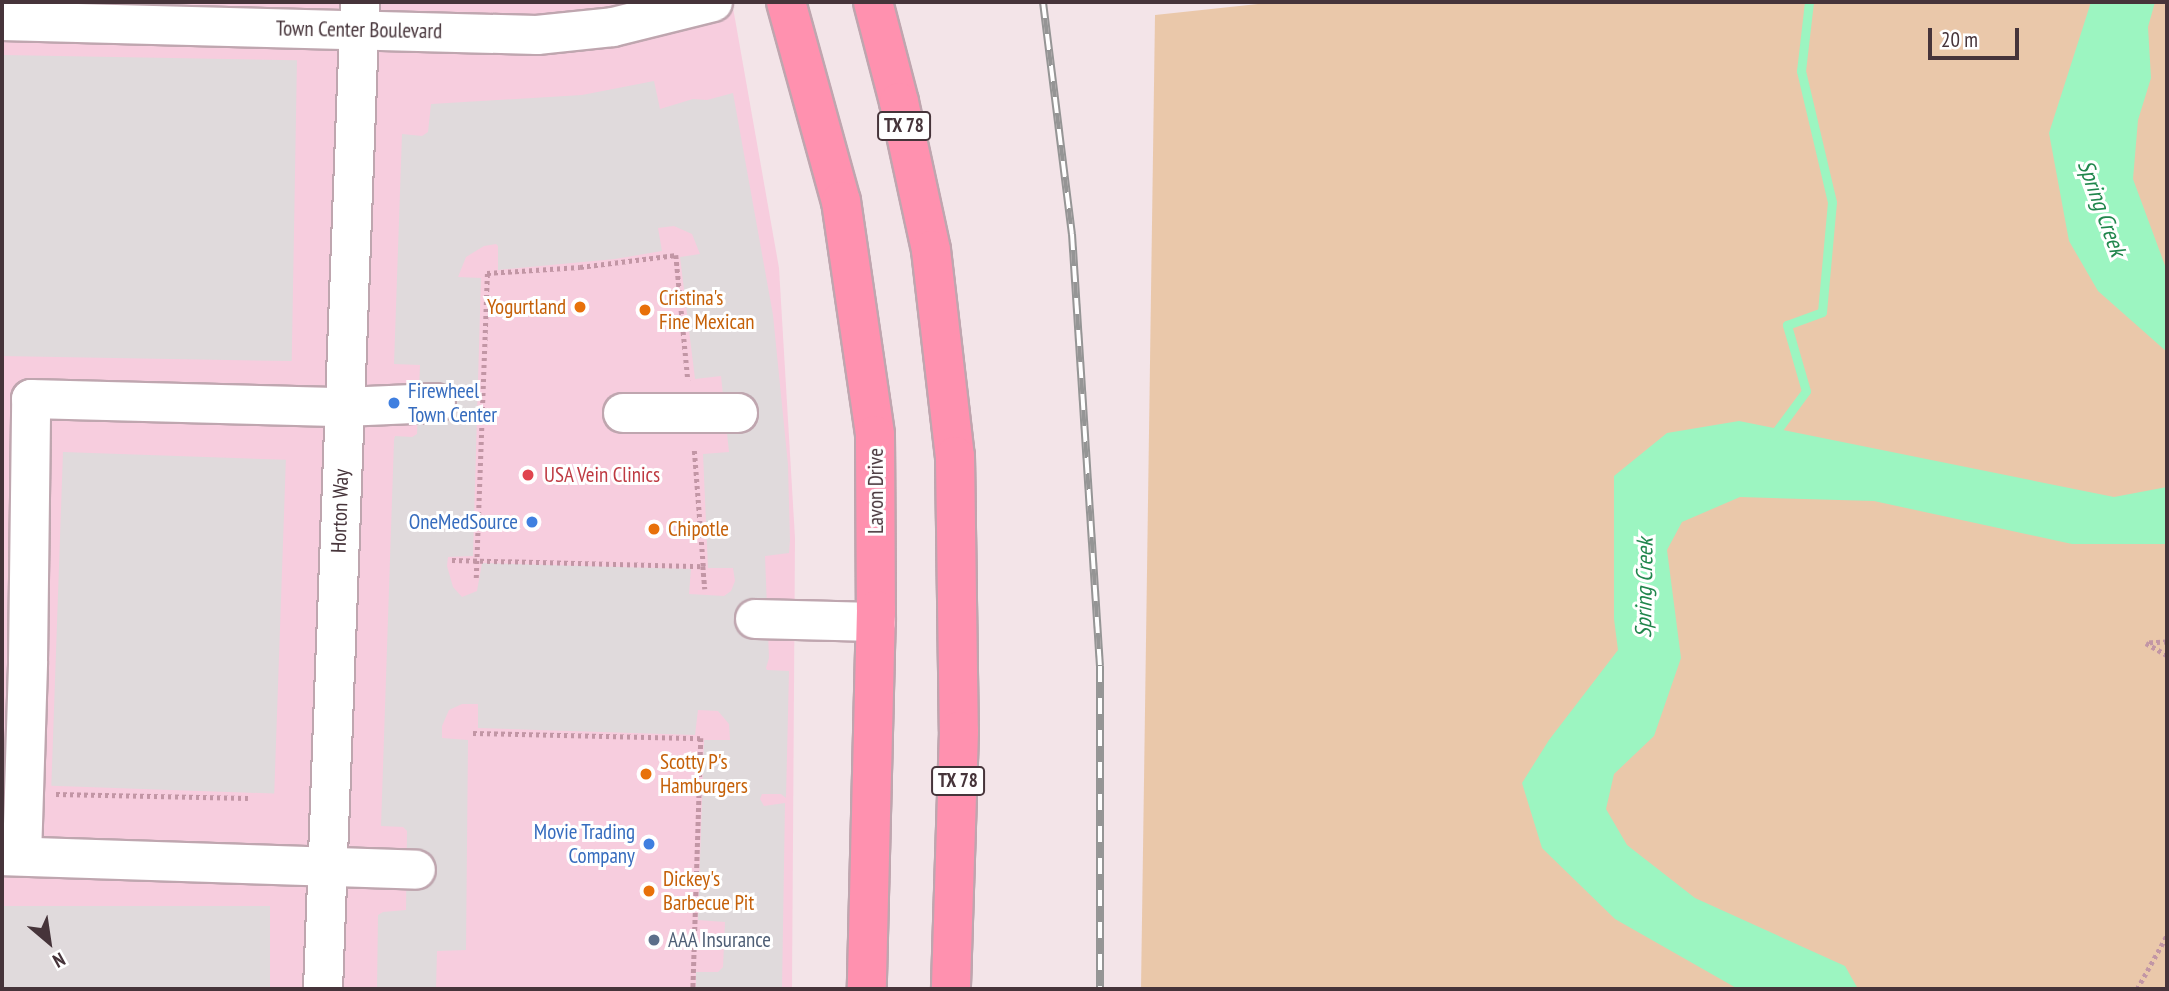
<!DOCTYPE html>
<style>
body{margin:0}
#map{position:relative;width:2169px;height:991px;overflow:hidden;background:#f3e4e8;font-family:"PT Sans Narrow",sans-serif}
div>[style]{position:absolute}
.commercial>*{inset:0;background:#f7cdde}
.green>*{inset:0;background:#eac8aa}
.parking>*{inset:0;background:#e0dadc;transform-origin:0 0}
.water>*{inset:0;background:#9cf5c1}
.stream>*{height:9px;margin:-4.5px;padding:0 4.5px;transform-origin:4.5px;border-radius:4.5px;background:#9cf5c1}
.path>*{height:4.5px;margin-top:-2.25px;transform-origin:0;background:repeating-linear-gradient(90deg,#c296a5 0 3.5px,transparent 0 7px)}
.roads{filter:drop-shadow(2px 0 #bfa6af) drop-shadow(-2px 0 #bfa6af) drop-shadow(0 2px #bfa6af) drop-shadow(0 -2px #bfa6af)}
.minor>*{height:38px;margin:-19px;padding:0 19px;transform-origin:19px;border-radius:19px;background:#fff}
.major>*{height:38px;margin:-19px;padding:0 19px;transform-origin:19px;border-radius:19px;background:#ff91af}
.rail>*{height:8px;margin-top:-4px;transform-origin:0;background:repeating-linear-gradient(90deg,#fff 0 16px,#959595 0 32px);box-sizing:border-box;border-block:2px solid #959595}
.dots>*{width:19px;height:19px;translate:-50% -50%;box-sizing:border-box;border:4px solid #fff;border-radius:50%}
span{translate:-50% -50%;white-space:nowrap;text-align:center;line-height:1.15;-webkit-text-stroke:6px #fff;paint-order:stroke}
.shield-label span{padding:2px 5px;background:#fff;border:2px solid;border-radius:5px;-webkit-text-stroke-width:0}
.shield-label{font-size:19px;color:#46343a;font-weight:700}
.street-label{font-size:21px;color:#46343a}
.food-label{font-size:21px;color:#c56008}
.left{translate:0 -50%;text-align:left}
.right{translate:-100% -50%;text-align:right}
.shop-label{font-size:21px;color:#366cbe}
.health-label{font-size:21px;color:#be3a42}
.service-label{font-size:21px;color:#4e5e75}
.water-label{font-size:23px;color:#20864c;font-style:italic}
.frame{position:absolute;inset:0;border:4px solid #46343a;pointer-events:none}
.north{position:absolute;left:14px;top:907px;width:70px;height:70px;-webkit-text-stroke:5px #fff;paint-order:stroke;rotate:151deg;font-size:19px;font-weight:700;line-height:28px;text-align:center;color:#46343a}
.north::after{content:'';display:block;margin:auto;width:24px;height:32px;background:#46343a;clip-path:polygon(50% 0,100% 100%,50% 72%,0 100%)}
.scale{position:absolute;left:1928px;top:28px;width:91px;height:32px;box-sizing:border-box;border:4px solid #46343a;border-top:0;padding-left:9px;font-size:21px;line-height:24px;white-space:nowrap;color:#46343a;-webkit-text-stroke:5px #fff;paint-order:stroke}
</style>
<div id="map">
<div class="commercial">
<i style="clip-path:polygon(2px 2px,732px 2px,779px 268px,795px 538px,792px 989px,2px 989px)"></i>
</div>
<div class="green">
<i style="clip-path:polygon(1277px 2px,2167px 2px,2167px 989px,1141px 989px,1155px 15px)"></i>
</div>
<div class="parking">
<i style="left:2px;top:55px;width:295px;height:301px;rotate:1deg"></i>
<i style="clip-path:polygon(evenodd,654px 81px,660px 109px,693px 99px,707px 100px,733px 93px,773px 315px,788px 465px,790px 540px,789px 553px,765px 556px,769px 658px,766px 668px,767px 670px,789px 671px,786px 798px,781px 794px,762px 794px,760px 799px,764px 806px,785px 803px,782px 989px,696px 989px,696px 972px,718px 972px,723px 967px,725px 922px,698px 920px,704px 740px,730px 740px,729px 724px,718px 711px,698px 710px,695px 735px,478px 728px,478px 704px,462px 704px,449px 710px,442px 726px,442px 738px,468px 740px,466px 950px,437px 951px,436px 989px,377px 989px,378px 915px,383px 912px,406px 910px,407px 831px,403px 827px,381px 826px,394px 440px,395px 436px,412px 437px,417px 434px,420px 365px,394px 364px,402px 134px,422px 136px,428px 132px,431px 104px,582px 95px,654px 81px,674px 226px,692px 234px,700px 254px,680px 257px,695px 379px,721px 376px,729px 452px,703px 454px,708px 568px,733px 568px,735px 581px,731px 591px,724px 596px,689px 594px,691px 569px,482px 563px,477px 591px,462px 597px,453px 587px,447px 566px,448px 557px,473px 556px,481px 278px,458px 277px,466px 257px,484px 246px,496px 244px,498px 246px,498px 270px,615px 259px,662px 251px,658px 228px,674px 226px)"></i>
<i style="left:63px;top:452px;width:223px;height:334px;rotate:2deg"></i>
<i style="left:2px;top:906px;width:268px;height:83px"></i>
</div>
<div class="water">
<i style="clip-path:polygon(2091px 2px,2155px 2px,2148px 27px,2151px 78px,2138px 120px,2133px 179px,2167px 271px,2167px 352px,2098px 291px,2069px 241px,2049px 133px)"></i>
<i style="clip-path:polygon(1739px 421px,2114px 497px,2167px 487px,2167px 544px,2072px 544px,1874px 501px,1740px 497px,1682px 522px,1667px 550px,1681px 658px,1654px 736px,1614px 774px,1606px 809px,1627px 845px,1695px 898px,1845px 966px,1858px 989px,1738px 989px,1615px 919px,1542px 848px,1522px 783px,1549px 740px,1618px 650px,1614px 619px,1614px 476px,1667px 433px)"></i>
</div>
<div class="stream">
<i style="left:1772px;top:437px;width:57px;rotate:-53.5deg"></i>
<i style="left:1806px;top:391px;width:69px;rotate:-106.1deg"></i>
<i style="left:1787px;top:325px;width:37px;rotate:-20deg"></i>
<i style="left:1822px;top:312px;width:110px;rotate:-84.8deg"></i>
<i style="left:1832px;top:202px;width:135px;rotate:-103.3deg"></i>
<i style="left:1801px;top:71px;width:69px;rotate:-83.4deg"></i>
</div>
<div class="path">
<i style="left:452px;top:560px;width:251px;rotate:1.4deg"></i>
<i style="left:703px;top:566px;width:118px;rotate:-94.4deg"></i>
<i style="left:703px;top:566px;width:23px;rotate:85deg"></i>
<i style="left:476px;top:578px;width:305px;rotate:-87.9deg"></i>
<i style="left:487px;top:273px;width:93px;rotate:-3.7deg"></i>
<i style="left:580px;top:267px;width:97px;rotate:-7.1deg"></i>
<i style="left:676px;top:255px;width:126px;rotate:84.5deg"></i>
<i style="left:2167px;top:642px;width:21px;rotate:177deg"></i>
<i style="left:2146px;top:643px;width:24px;rotate:30deg"></i>
<i style="left:473px;top:733px;width:228px;rotate:1.3deg"></i>
<i style="left:701px;top:738px;width:251px;rotate:91.8deg"></i>
<i style="left:56px;top:794px;width:192px;rotate:1.2deg"></i>
<i style="left:2137px;top:989px;width:62px;rotate:-60.9deg"></i>
</div>
<div class="roads">
<div class="minor">
<i style="left:2px;top:21px;width:535px;rotate:1.5deg"></i>
<i style="left:537px;top:35px;width:76px;rotate:-6deg"></i>
<i style="left:613px;top:27px;width:103px;rotate:-14deg"></i>
<i style="left:623px;top:413px;width:115px"></i>
<i style="left:755px;top:619px;width:121px;rotate:1.4deg"></i>
<i style="left:2px;top:856px;width:414px;rotate:1.9deg"></i>
<i style="left:22px;top:856px;width:195px;rotate:-88.2deg"></i>
<i style="left:28px;top:661px;width:262px;rotate:-89.3deg"></i>
<i style="left:31px;top:399px;width:313px;rotate:1.5deg"></i>
<i style="left:344px;top:407px;width:92px;rotate:-2.5deg"></i>
<i style="left:323px;top:989px;width:988px;rotate:-87.85deg"></i>
</div>
<div class="major">
<i style="left:786px;top:2px;width:206px;rotate:74.6deg"></i>
<i style="left:841px;top:201px;width:236px;rotate:81.7deg"></i>
<i style="left:875px;top:435px;width:175px;rotate:89.7deg"></i>
<i style="left:876px;top:610px;width:379px;rotate:91.4deg"></i>
<i style="left:873px;top:2px;width:103px;rotate:75.4deg"></i>
<i style="left:899px;top:102px;width:151px;rotate:77.8deg"></i>
<i style="left:931px;top:250px;width:207px;rotate:83.4deg"></i>
<i style="left:955px;top:456px;width:275px;rotate:89.2deg"></i>
<i style="left:959px;top:731px;width:258px;rotate:91.8deg"></i>
</div>
</div>
<div class="rail">
<i style="left:1043px;top:2px;width:234px;rotate:82.9deg"></i>
<i style="left:1072px;top:234px;width:433px;rotate:86.3deg"></i>
<i style="left:1100px;top:666px;width:323px;rotate:90deg"></i>
</div>
<div class="dots">
<i style="left:580px;top:307px;background:#e8710a"></i>
<i style="left:645px;top:310px;background:#e8710a"></i>
<i style="left:394px;top:403px;background:#3f7fe0"></i>
<i style="left:528px;top:475px;background:#e0444e"></i>
<i style="left:532px;top:522px;background:#3f7fe0"></i>
<i style="left:654px;top:529px;background:#e8710a"></i>
<i style="left:646px;top:774px;background:#e8710a"></i>
<i style="left:649px;top:844px;background:#3f7fe0"></i>
<i style="left:649px;top:891px;background:#e8710a"></i>
<i style="left:654px;top:940px;background:#5c6f8a"></i>
</div>
<div class="shield-label">
<span style="left:904px;top:126px">TX 78</span>
<span style="left:958px;top:781px">TX 78</span>
</div>
<div class="street-label">
<span style="left:359px;top:30px;rotate:1deg">Town Center Boulevard</span>
<span style="left:876px;top:491px;rotate:-90deg">Lavon Drive</span>
<span style="left:340px;top:511px;rotate:-88deg">Horton Way</span>
</div>
<div class="food-label">
<span class="left" style="left:659px;top:310px">Cristina's<br>Fine Mexican</span>
<span class="right" style="left:566px;top:307px">Yogurtland</span>
<span class="left" style="left:668px;top:529px">Chipotle</span>
<span class="left" style="left:660px;top:774px">Scotty P's<br>Hamburgers</span>
<span class="left" style="left:663px;top:891px">Dickey's<br>Barbecue Pit</span>
</div>
<div class="shop-label">
<span class="left" style="left:408px;top:403px">Firewheel<br>Town Center</span>
<span class="right" style="left:518px;top:522px">OneMedSource</span>
<span class="right" style="left:635px;top:844px">Movie Trading<br>Company</span>
</div>
<div class="health-label">
<span class="left" style="left:544px;top:475px">USA Vein Clinics</span>
</div>
<div class="service-label">
<span class="left" style="left:668px;top:940px">AAA Insurance</span>
</div>
<div class="water-label">
<span style="left:2102px;top:208px;rotate:70deg">Spring Creek</span>
<span style="left:1644px;top:588px;rotate:-89deg">Spring Creek</span>
</div>
<div class="frame"></div>
<div class="north">N</div>
<div class="scale">20 m</div>
</div>
